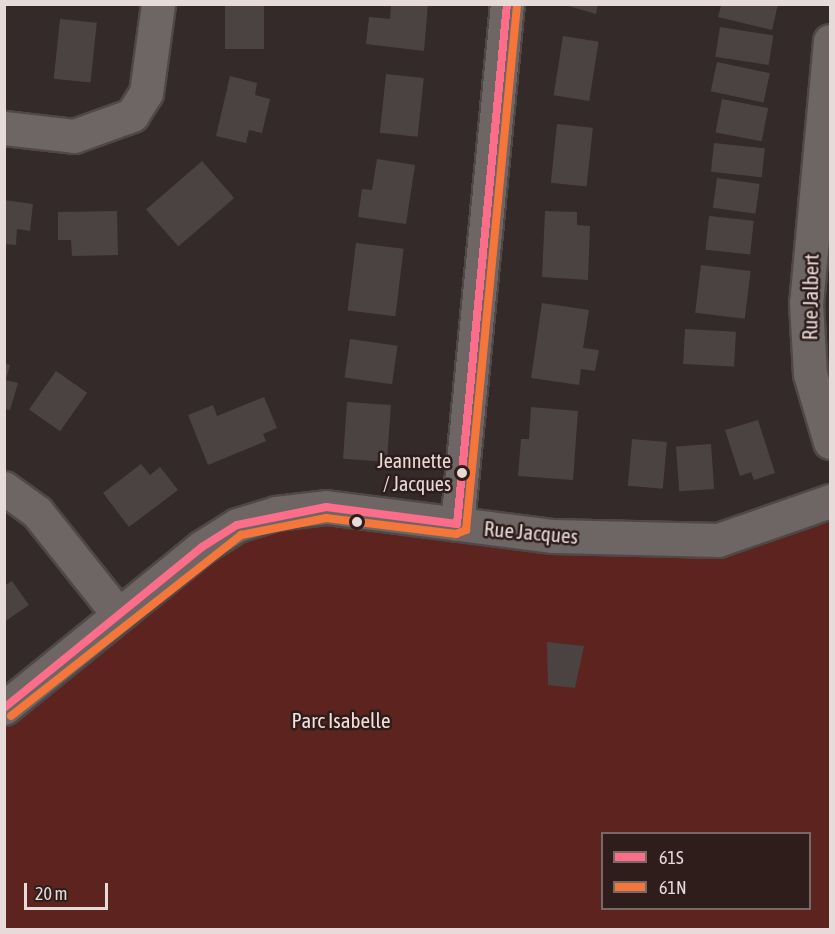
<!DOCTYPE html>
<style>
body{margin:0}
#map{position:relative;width:835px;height:934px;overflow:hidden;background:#332a29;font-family:"Asap Condensed",sans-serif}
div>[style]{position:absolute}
.green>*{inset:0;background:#5d231f}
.building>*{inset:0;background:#4b4342;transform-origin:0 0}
.roads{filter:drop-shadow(2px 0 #504846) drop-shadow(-2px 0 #504846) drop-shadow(0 2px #504846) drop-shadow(0 -2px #504846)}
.street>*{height:33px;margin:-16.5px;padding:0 16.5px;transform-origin:16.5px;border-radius:16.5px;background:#6d6664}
.bus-1>*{height:8px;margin:-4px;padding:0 4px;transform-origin:4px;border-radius:4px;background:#fb6d88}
.bus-2>*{height:8px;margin:-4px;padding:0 4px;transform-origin:4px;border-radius:4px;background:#f5763a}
.dots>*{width:16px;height:16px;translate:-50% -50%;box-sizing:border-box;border:3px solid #2e1d1b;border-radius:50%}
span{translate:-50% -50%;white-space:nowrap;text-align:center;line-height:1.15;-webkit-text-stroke:5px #2e1d1b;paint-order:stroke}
.bus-label{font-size:20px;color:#e7dbd9}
.right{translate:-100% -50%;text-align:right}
.street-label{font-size:21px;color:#e7dbd9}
.park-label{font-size:21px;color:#f5dfdb}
.frame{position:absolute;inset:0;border:6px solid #e7dbd9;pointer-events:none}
.legend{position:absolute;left:601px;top:832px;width:210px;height:78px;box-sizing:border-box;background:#2e1d1b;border:2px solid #786967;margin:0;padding:8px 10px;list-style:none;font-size:18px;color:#e7dbd9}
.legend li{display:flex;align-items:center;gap:12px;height:30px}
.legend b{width:30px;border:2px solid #786967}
.scale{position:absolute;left:24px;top:883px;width:84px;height:27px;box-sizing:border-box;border:3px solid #e7dbd9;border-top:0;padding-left:8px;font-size:18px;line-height:21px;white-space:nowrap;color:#e7dbd9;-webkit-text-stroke:4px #2e1d1b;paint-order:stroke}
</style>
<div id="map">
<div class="green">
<i style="clip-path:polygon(evenodd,830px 500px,830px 929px,5px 930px,5px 708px,276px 513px,718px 540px,830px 500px,602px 834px,810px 834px,810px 908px,602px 908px,602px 834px)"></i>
</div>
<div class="building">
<i style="left:225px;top:4px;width:39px;height:45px"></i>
<i style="clip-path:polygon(391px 4px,428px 4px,424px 51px,366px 44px,369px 17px,390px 19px)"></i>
<i style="clip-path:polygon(562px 4px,598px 4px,596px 14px)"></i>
<i style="clip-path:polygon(729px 4px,778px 4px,772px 30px,718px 17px,721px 6px)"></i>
<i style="left:60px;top:19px;width:37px;height:60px;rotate:6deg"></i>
<i style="left:720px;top:27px;width:54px;height:30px;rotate:9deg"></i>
<i style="left:563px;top:36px;width:36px;height:60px;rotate:9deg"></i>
<i style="left:717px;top:62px;width:54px;height:30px;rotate:12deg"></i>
<i style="left:386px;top:74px;width:38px;height:59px;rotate:6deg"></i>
<i style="clip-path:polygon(230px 76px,257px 83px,255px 95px,270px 99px,262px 133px,249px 130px,246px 143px,216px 136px)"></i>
<i style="left:722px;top:99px;width:47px;height:34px;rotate:11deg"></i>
<i style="left:557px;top:124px;width:36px;height:59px;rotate:6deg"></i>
<i style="left:714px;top:143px;width:51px;height:29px;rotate:6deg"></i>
<i style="clip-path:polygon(377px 159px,415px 165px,406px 224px,358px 217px,362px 189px,372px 190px)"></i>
<i style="left:202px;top:161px;width:49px;height:74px;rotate:49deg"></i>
<i style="left:717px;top:178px;width:43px;height:30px;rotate:8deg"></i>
<i style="clip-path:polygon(4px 200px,33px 204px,30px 231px,17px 229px,16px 245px,4px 244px)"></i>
<i style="clip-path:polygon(117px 211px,118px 255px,72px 256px,71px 240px,58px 240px,58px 212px)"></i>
<i style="clip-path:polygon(545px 211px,577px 212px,577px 225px,590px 226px,588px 280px,542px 277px)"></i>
<i style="left:709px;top:216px;width:45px;height:34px;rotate:6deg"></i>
<i style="left:356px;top:243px;width:48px;height:68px;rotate:7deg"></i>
<i style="left:701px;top:265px;width:50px;height:48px;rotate:7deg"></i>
<i style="clip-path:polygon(542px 303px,589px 310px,583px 348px,599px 350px,595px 371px,581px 369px,579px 385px,531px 378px)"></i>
<i style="left:685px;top:329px;width:51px;height:35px;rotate:3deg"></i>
<i style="left:350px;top:339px;width:48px;height:39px;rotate:8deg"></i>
<i style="clip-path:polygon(4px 363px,10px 365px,6px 380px,18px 383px,10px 410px,4px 409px)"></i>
<i style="left:56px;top:371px;width:38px;height:47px;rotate:35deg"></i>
<i style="clip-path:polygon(264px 397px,277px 428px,263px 434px,266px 441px,208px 465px,188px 415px,213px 405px,217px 416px)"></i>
<i style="left:347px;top:402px;width:44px;height:57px;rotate:4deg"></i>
<i style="clip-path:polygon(531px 407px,578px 411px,573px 480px,518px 476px,521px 439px,529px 439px)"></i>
<i style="clip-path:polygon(758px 420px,775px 473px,754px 480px,751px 472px,740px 476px,725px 430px)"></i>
<i style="left:632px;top:439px;width:35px;height:47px;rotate:5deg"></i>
<i style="left:711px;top:444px;width:45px;height:35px;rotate:86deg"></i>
<i style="clip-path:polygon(141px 464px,150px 475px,160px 467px,178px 490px,129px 527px,103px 493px)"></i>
<i style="clip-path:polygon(12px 581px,29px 605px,4px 622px,4px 586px)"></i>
<i style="clip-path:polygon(547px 642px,584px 646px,575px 688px,548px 685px)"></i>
</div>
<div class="roads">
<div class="street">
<i style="left:830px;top:41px;width:263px;rotate:95.2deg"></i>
<i style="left:806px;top:303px;width:71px;rotate:86.8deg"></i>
<i style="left:810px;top:374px;width:71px;rotate:73.6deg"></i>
<i style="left:4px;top:128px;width:70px;rotate:6.5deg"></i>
<i style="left:74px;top:136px;width:62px;rotate:-19.9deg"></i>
<i style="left:132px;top:115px;width:26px;rotate:-58deg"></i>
<i style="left:146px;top:93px;width:90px;rotate:-82.3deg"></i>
<i style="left:4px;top:488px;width:41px;rotate:36deg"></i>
<i style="left:37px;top:512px;width:130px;rotate:51.5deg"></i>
<i style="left:457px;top:524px;width:522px;rotate:-84.51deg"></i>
<i style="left:4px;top:708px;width:255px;rotate:-39.1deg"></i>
<i style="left:202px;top:547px;width:41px;rotate:-32.2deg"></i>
<i style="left:237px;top:525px;width:41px;rotate:-17.1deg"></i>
<i style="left:276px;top:513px;width:50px;rotate:-6.8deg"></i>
<i style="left:326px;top:507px;width:229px;rotate:7.3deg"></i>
<i style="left:553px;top:536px;width:165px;rotate:1.4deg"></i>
<i style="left:718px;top:540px;width:119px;rotate:-19.2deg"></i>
</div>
</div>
<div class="bus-1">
<i style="left:4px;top:708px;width:255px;rotate:-39.1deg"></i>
<i style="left:202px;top:547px;width:41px;rotate:-32.2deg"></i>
<i style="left:237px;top:525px;width:91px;rotate:-11.4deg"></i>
<i style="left:326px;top:507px;width:132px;rotate:7.4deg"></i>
<i style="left:457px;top:524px;width:522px;rotate:-84.51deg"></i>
</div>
<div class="bus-2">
<i style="left:11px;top:716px;width:293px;rotate:-38.2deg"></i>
<i style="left:241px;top:535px;width:87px;rotate:-11.3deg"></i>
<i style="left:326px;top:518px;width:131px;rotate:7deg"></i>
<i style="left:456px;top:534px;width:11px;rotate:-22deg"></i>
<i style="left:466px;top:530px;width:527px;rotate:-84.45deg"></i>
</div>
<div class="dots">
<i style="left:462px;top:473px;background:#e7dbd9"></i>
<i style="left:357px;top:522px;background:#e7dbd9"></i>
</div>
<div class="bus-label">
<span class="right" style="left:451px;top:472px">Jeannette<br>/ Jacques</span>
</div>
<div class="street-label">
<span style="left:810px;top:297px;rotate:-89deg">Rue Jalbert</span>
<span style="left:531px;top:532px;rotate:5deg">Rue Jacques</span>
</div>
<div class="park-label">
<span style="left:341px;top:720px">Parc Isabelle</span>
</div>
<div class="frame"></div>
<ul class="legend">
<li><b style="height:8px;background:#fb6d88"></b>61S</li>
<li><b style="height:8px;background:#f5763a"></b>61N</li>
</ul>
<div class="scale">20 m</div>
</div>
